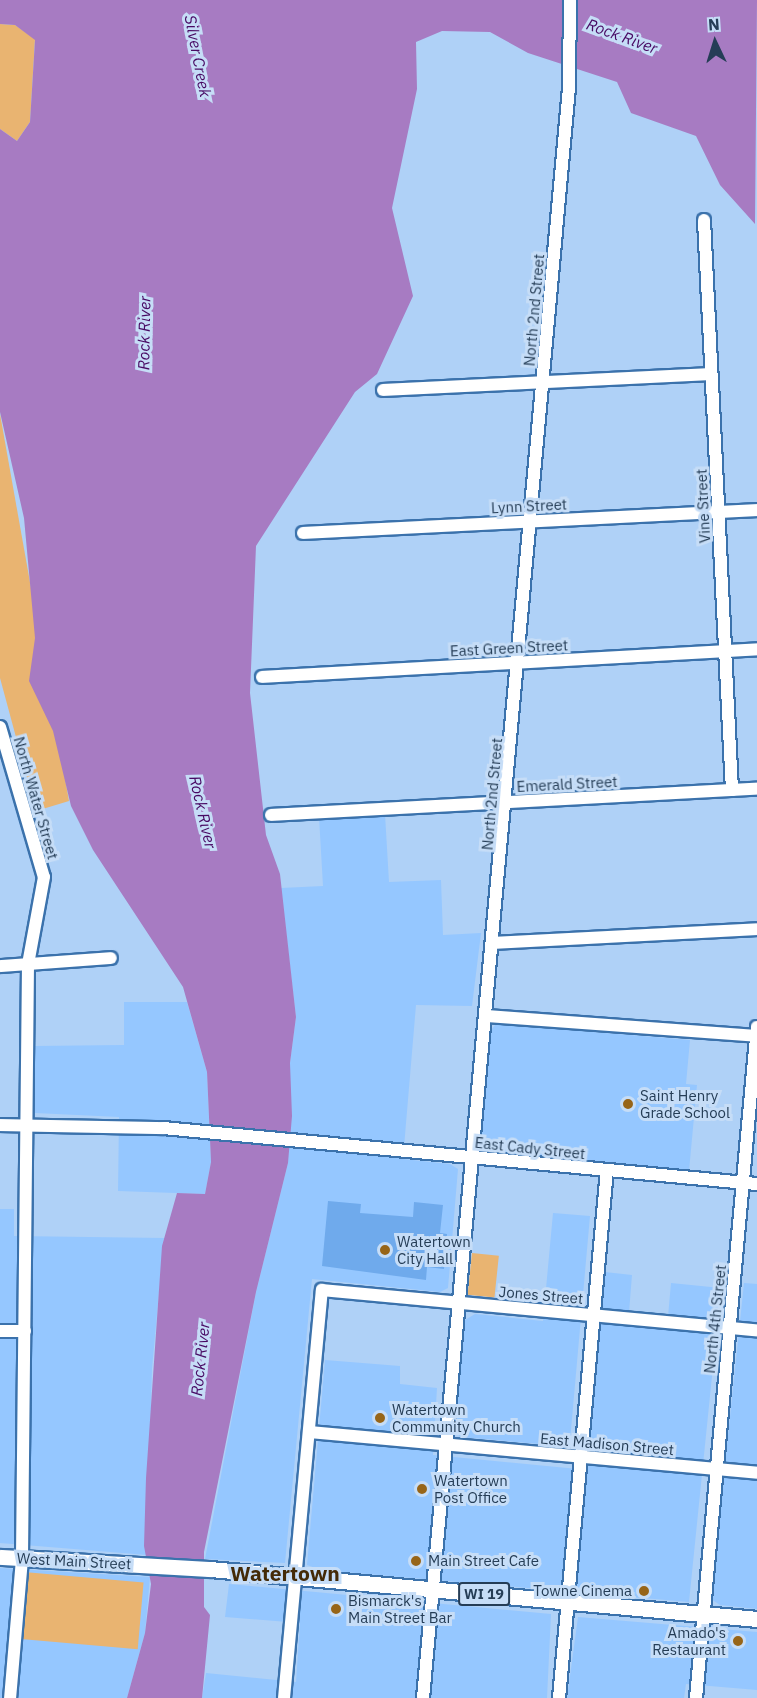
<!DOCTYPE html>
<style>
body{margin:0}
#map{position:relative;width:757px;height:1698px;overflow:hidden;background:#afd1f7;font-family:"IBM Plex Sans",sans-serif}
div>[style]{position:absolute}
.built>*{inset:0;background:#95c7ff}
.green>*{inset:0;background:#e9b471;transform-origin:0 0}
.water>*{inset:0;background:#a77bc2}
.building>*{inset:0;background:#6faaec}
.roads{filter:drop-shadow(2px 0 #3b72ac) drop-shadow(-2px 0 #3b72ac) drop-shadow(0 2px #3b72ac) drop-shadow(0 -2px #3b72ac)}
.minor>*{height:12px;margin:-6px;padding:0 6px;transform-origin:6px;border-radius:6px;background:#fff}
.major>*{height:15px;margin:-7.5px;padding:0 7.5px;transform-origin:7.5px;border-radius:7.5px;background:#fff}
.dots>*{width:16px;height:16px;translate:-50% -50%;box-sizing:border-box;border:3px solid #c6ddf7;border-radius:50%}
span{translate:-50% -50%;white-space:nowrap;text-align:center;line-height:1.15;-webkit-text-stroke:6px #c6ddf7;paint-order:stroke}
.shield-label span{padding:2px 4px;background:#c6ddf7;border:2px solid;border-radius:4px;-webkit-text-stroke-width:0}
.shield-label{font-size:14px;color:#253d56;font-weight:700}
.street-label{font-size:15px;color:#253d56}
.poi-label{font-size:15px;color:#253d56}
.left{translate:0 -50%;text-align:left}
.right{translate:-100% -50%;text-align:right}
.water-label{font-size:16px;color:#480963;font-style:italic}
.district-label{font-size:21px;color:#432a07;font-weight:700}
.north{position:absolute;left:685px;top:12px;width:60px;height:60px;-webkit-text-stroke:4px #c6ddf7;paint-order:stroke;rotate:356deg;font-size:16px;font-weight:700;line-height:24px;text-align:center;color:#253d56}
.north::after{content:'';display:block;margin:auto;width:21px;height:27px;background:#253d56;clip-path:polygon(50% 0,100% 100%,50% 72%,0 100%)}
</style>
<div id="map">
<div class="built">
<i style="clip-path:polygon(385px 814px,389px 882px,441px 880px,443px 935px,481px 933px,472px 1006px,416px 1005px,403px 1159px,450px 1164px,458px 1169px,448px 1288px,440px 1292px,312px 1279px,285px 1563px,205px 1559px,256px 1292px,288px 1163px,290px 1063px,296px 1017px,281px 888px,323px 886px,319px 817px)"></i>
<i style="clip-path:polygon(124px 1002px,187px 1002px,207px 1072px,211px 1162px,205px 1194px,118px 1191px,119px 1117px,35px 1113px,35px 1046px,124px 1045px)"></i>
<i style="clip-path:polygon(496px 1024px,690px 1040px,686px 1084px,697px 1085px,689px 1171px,483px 1149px,479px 1142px,490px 1031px)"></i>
<i style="clip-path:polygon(0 1209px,14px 1209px,14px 1236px,164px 1238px,152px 1369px,147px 1555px,0 1543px)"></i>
<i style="clip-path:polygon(553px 1213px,590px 1216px,570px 1441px,563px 1446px,460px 1437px,455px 1427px,465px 1320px,475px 1314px,543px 1321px)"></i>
<i style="clip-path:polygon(605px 1272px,632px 1275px,628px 1325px,667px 1328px,671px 1283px,721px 1288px,689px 1602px,321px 1570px,307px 1565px,325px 1360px,400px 1366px,400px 1384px,437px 1388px,433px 1455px,588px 1470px)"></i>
<i style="clip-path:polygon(744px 1283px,757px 1284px,757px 1609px,720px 1605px,711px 1599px)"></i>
<i style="clip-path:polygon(0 1568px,150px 1577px,145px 1633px,127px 1698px,0 1698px)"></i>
<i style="clip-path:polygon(229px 1584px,551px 1614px,547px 1698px,202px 1698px,206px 1673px,296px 1682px,300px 1623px,225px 1617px)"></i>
<i style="clip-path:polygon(578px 1617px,757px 1632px,757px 1690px,686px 1684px,684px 1698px,567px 1698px)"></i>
</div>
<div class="green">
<i style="clip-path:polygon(0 24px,15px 25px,35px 39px,30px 122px,17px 141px,0 129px)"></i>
<i style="clip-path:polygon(0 414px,69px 801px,36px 811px,0 678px)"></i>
<i style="left:472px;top:1253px;width:27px;height:42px;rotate:6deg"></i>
<i style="left:24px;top:1572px;width:120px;height:67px;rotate:5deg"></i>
</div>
<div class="water">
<i style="clip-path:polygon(0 0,757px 0,755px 224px,720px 185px,696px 136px,631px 113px,617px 82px,528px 53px,490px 32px,442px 31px,416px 42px,417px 89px,392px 208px,413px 296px,377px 374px,355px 392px,256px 546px,250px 693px,266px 835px,280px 874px,296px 1017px,290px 1063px,292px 1116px,288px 1163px,256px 1292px,204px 1552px,204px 1607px,210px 1615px,202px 1698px,127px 1698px,145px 1633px,151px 1584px,144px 1546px,146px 1478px,162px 1246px,177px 1193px,205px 1194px,211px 1162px,207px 1072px,183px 987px,93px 850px,71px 806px,53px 731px,29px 681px,35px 638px,24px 518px,0 412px,0 129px,17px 141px,30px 122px,35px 40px,15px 25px,0 24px)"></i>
</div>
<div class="building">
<i style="clip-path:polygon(328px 1201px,361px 1204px,360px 1213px,413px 1217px,414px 1202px,443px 1205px,440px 1233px,447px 1234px,444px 1269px,427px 1267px,426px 1280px,322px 1266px)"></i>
</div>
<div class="roads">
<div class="minor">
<i style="left:704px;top:220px;width:571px;rotate:87.19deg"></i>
<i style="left:383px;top:390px;width:328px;rotate:-2.8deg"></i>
<i style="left:303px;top:533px;width:455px;rotate:-2.9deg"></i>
<i style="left:262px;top:677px;width:496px;rotate:-3.2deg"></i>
<i style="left:0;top:727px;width:156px;rotate:73.7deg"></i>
<i style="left:44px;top:877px;width:88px;rotate:100.4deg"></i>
<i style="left:28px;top:964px;width:595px;rotate:90.58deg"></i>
<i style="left:22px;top:1559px;width:140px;rotate:94.9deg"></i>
<i style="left:271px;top:815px;width:487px;rotate:-3.1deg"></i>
<i style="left:493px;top:943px;width:264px;rotate:-3deg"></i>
<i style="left:0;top:966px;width:111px;rotate:-4.1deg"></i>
<i style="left:486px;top:1016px;width:272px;rotate:4.2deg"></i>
<i style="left:0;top:1125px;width:163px;rotate:1.1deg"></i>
<i style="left:163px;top:1128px;width:597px;rotate:5.39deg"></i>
<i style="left:0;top:1331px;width:25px"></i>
<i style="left:310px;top:1432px;width:449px;rotate:5.2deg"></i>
<i style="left:284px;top:1698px;width:410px;rotate:-84.7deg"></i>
<i style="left:322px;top:1290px;width:437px;rotate:5.3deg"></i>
<i style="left:423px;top:1698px;width:1616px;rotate:-84.82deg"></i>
<i style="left:569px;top:89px;width:89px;rotate:-89.4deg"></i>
<i style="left:559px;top:1698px;width:530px;rotate:-84.81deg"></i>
<i style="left:696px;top:1698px;width:674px;rotate:-84.81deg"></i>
</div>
<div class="major">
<i style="left:0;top:1557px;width:210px;rotate:3.3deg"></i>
<i style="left:210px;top:1569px;width:549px;rotate:5.22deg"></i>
</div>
</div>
<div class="dots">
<i style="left:628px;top:1104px;background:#976518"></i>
<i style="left:385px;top:1250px;background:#976518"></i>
<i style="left:380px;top:1418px;background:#976518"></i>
<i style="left:422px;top:1489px;background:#976518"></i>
<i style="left:416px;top:1561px;background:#976518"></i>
<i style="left:644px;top:1591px;background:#976518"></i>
<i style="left:336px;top:1609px;background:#976518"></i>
<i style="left:738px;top:1641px;background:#976518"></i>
</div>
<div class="shield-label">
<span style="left:484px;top:1594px">WI 19</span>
</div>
<div class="street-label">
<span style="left:534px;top:310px;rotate:-85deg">North 2nd Street</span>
<span style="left:529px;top:506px;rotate:-3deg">Lynn Street</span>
<span style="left:703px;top:506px;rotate:-93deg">Vine Street</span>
<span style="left:509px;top:648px;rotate:-3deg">East Green Street</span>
<span style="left:567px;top:784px;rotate:-3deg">Emerald Street</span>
<span style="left:492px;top:794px;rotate:-85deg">North 2nd Street</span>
<span style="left:36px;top:798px;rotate:74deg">North Water Street</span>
<span style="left:530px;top:1148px;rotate:6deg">East Cady Street</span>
<span style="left:541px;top:1295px;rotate:5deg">Jones Street</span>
<span style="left:715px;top:1319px;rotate:-84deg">North 4th Street</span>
<span style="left:607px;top:1444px;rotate:5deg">East Madison Street</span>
<span style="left:74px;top:1561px;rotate:3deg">West Main Street</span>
</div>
<div class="poi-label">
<span class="left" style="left:640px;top:1104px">Saint Henry<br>Grade School</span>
<span class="left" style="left:397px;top:1250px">Watertown<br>City Hall</span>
<span class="left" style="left:392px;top:1418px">Watertown<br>Community Church</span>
<span class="left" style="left:434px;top:1489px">Watertown<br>Post Office</span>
<span class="left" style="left:428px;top:1561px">Main Street Cafe</span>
<span class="right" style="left:632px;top:1591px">Towne Cinema</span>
<span class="left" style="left:348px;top:1609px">Bismarck's<br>Main Street Bar</span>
<span class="right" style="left:726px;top:1641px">Amado's<br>Restaurant</span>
</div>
<div class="water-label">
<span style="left:622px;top:36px;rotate:20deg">Rock River</span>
<span style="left:198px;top:56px;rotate:79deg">Silver Creek</span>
<span style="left:144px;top:333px;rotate:-89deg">Rock River</span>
<span style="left:203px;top:812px;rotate:77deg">Rock River</span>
<span style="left:200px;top:1359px;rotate:-84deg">Rock River</span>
</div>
<div class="district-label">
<span style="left:285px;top:1573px">Watertown</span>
</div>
<div class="north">N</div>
</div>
